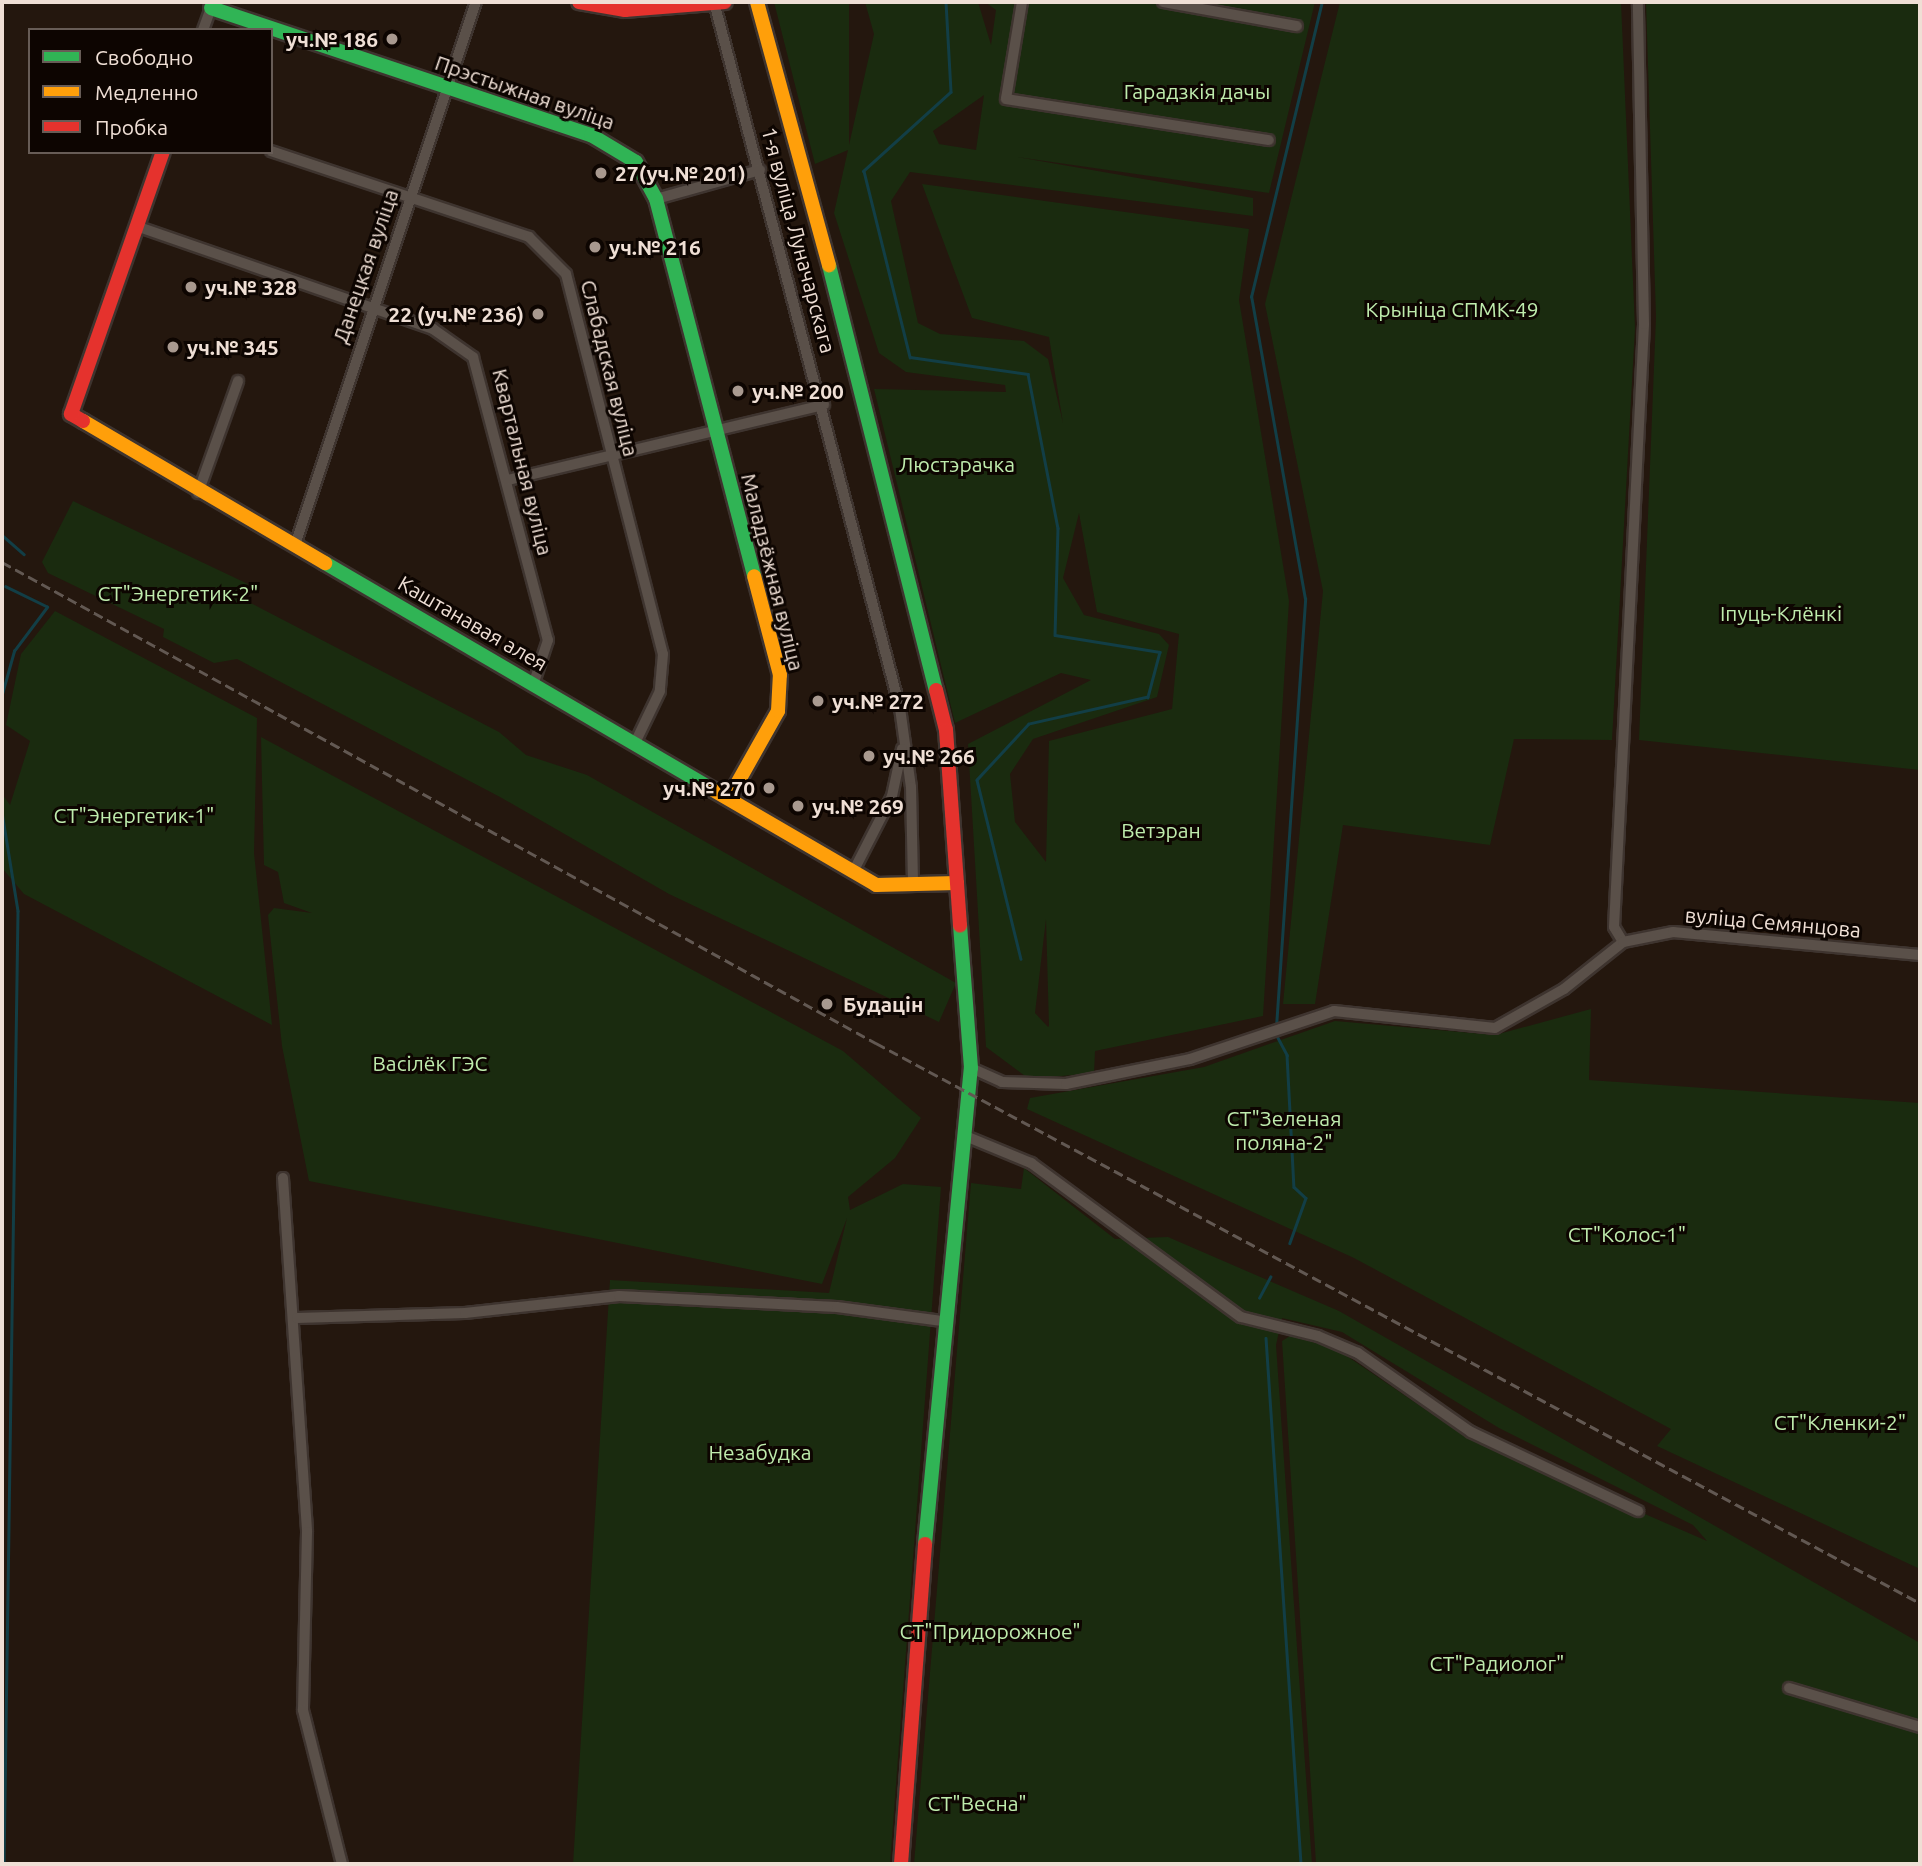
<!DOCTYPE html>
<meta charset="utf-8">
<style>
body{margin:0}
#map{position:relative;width:1922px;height:1866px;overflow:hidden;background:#24170e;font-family:Ubuntu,sans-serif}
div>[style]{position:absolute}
.green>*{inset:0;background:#1a2b0f}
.stream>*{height:2.5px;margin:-1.25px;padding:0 1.25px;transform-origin:1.25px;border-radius:1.25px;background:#123e46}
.roads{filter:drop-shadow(2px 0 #3e342f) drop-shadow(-2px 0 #3e342f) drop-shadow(0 2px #3e342f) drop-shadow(0 -2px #3e342f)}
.street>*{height:10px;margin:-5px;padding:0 5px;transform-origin:5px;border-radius:5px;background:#5a5049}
.fast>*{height:14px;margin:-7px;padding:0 7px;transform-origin:7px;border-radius:7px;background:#30b455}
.slow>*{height:14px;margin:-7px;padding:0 7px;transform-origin:7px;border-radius:7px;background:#ff9f0a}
.jam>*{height:14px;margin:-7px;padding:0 7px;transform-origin:7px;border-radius:7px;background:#e5322d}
.rail>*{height:2.5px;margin-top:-1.25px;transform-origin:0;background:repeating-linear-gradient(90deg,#625852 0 10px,transparent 0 15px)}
.dots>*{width:19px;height:19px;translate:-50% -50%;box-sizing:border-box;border:4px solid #0d0501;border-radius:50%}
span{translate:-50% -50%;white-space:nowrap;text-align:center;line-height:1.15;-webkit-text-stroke:6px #0d0501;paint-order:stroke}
.poi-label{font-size:21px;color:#efdfd5;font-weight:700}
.right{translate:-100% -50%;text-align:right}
.left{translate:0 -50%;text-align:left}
.park-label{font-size:21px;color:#bfecad}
.street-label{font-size:21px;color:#efdfd5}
.frame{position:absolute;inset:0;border:4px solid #efdfd5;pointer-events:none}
.legend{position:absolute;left:28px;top:28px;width:245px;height:126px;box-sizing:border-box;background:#0d0501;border:2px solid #675c56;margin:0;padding:9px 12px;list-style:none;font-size:21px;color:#efdfd5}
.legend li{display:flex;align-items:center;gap:14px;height:35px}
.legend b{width:35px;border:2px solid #675c56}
</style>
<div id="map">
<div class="green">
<i style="clip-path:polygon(evenodd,774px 2px,849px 2px,849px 145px,874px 34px,865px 2px,978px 2px,991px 45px,996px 10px,985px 2px,1315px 2px,1269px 193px,1017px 157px,1253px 198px,1253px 216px,910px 172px,891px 201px,918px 323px,940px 334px,1024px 341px,1048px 359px,1063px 423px,1049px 337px,972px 318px,922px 184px,1249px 229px,1239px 300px,1289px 601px,1263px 1016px,1095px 1051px,1094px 1073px,1029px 1079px,986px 1047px,968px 744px,1091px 680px,1061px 673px,955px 723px,874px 389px,1006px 392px,1005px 385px,906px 372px,879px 353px,834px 213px,848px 150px,815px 164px,774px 2px,984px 95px,976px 150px,939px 144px,933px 131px,984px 95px,774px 2px,1079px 513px,1097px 612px,1179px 634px,1172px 709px,1049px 741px,1046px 862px,1015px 822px,1010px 774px,1033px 739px,1157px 697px,1169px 645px,1159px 634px,1084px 615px,1063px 578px,1079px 513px,774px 2px,1046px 919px,1049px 1026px,1048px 1027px,1035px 1013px,1046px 919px)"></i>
<i style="clip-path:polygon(1340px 2px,1621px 2px,1635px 328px,1612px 740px,1514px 739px,1490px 845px,1343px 825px,1315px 1004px,1283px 1004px,1323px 591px,1265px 304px)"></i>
<i style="clip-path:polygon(1646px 2px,1920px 2px,1920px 770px,1639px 740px,1656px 317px)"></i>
<i style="clip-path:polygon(73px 501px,248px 584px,241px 598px,499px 732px,526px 755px,587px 775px,956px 983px,939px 1022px,669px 894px,500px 797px,237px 659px,214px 663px,163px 637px,164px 629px,48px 573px,42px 562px)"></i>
<i style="clip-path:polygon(55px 611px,257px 718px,254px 853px,272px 1025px,24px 894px,2px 868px,2px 794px,10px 805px,30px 741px,6px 725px,21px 654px)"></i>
<i style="clip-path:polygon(261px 737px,843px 1051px,921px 1118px,895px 1158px,848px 1197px,850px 1210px,903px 1184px,941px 1187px,890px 1864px,573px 1864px,610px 1280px,829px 1293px,847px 1218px,822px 1284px,309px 1181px,282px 1046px,268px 915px,274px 908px,312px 913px,284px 903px,278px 872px,264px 865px)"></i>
<i style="clip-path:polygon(1591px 1009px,1589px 1080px,1920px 1103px,1920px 1569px,1657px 1446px,1671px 1429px,1354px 1258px,1027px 1109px,1030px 1098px,1204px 1067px,1335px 1021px,1495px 1035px)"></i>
<i style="clip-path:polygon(1024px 1168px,1115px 1239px,1168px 1237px,1339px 1311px,1920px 1643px,1920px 1864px,1316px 1863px,1282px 1341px,1290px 1336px,1335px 1348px,1463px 1435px,1707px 1541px,1693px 1525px,1499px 1428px,1342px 1332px,1282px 1318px,1276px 1345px,1312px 1864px,914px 1864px,971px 1183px,1021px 1189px)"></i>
</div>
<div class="stream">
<i style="left:946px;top:2px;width:90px;rotate:86.8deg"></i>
<i style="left:951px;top:92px;width:118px;rotate:137.8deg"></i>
<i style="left:864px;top:171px;width:192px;rotate:76.1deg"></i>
<i style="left:910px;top:357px;width:119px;rotate:8.2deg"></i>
<i style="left:1028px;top:374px;width:157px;rotate:79deg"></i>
<i style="left:1058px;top:528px;width:107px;rotate:91.6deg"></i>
<i style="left:1055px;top:635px;width:106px;rotate:9.2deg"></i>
<i style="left:1160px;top:652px;width:47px;rotate:104.9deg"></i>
<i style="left:1148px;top:697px;width:122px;rotate:167.2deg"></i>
<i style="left:1029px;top:724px;width:76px;rotate:132.9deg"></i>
<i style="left:977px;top:780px;width:184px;rotate:76.2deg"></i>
<i style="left:2px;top:535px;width:29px;rotate:41deg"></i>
<i style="left:2px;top:694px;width:45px;rotate:-74.4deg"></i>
<i style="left:14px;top:651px;width:55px;rotate:-53.1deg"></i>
<i style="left:47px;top:607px;width:46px;rotate:-154deg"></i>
<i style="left:2px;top:812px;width:100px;rotate:80.8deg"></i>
<i style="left:18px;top:911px;width:953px;rotate:90.84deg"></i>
<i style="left:1276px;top:1027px;width:429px;rotate:-86.1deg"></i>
<i style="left:1305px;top:599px;width:307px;rotate:-100.1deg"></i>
<i style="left:1251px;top:297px;width:303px;rotate:-76.5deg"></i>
<i style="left:1276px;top:1034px;width:24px;rotate:62deg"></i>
<i style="left:1287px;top:1055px;width:132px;rotate:87deg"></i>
<i style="left:1294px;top:1187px;width:16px;rotate:43deg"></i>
<i style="left:1306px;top:1198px;width:48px;rotate:109.6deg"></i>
<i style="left:1259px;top:1298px;width:24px;rotate:-62deg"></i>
<i style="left:1266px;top:1338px;width:527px;rotate:86.19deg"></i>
</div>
<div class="roads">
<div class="street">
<i style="left:714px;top:2px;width:730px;rotate:75.24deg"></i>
<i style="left:900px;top:708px;width:80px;rotate:82.1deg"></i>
<i style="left:911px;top:787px;width:99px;rotate:88.8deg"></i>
<i style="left:1022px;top:2px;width:98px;rotate:99.4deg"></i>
<i style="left:1006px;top:99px;width:266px;rotate:8.9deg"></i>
<i style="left:1163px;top:2px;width:136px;rotate:10.2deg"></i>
<i style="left:203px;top:30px;width:30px;rotate:-70deg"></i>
<i style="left:271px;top:151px;width:272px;rotate:18.4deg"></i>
<i style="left:529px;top:237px;width:52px;rotate:45deg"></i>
<i style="left:566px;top:274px;width:392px;rotate:75.7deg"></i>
<i style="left:663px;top:654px;width:37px;rotate:95deg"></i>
<i style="left:660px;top:691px;width:58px;rotate:115.7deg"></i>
<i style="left:656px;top:199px;width:108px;rotate:-15.6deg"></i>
<i style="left:139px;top:227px;width:311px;rotate:19.1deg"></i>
<i style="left:433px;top:329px;width:49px;rotate:35deg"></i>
<i style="left:473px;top:357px;width:293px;rotate:75.2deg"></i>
<i style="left:548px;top:640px;width:44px;rotate:108.4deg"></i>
<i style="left:508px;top:480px;width:325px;rotate:-13.4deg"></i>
<i style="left:198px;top:493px;width:119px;rotate:-70.3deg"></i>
<i style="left:295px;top:545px;width:572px;rotate:-71.57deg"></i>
<i style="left:854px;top:870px;width:83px;rotate:-62.8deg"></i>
<i style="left:892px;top:796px;width:48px;rotate:-78deg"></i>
<i style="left:1623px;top:942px;width:17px;rotate:-121deg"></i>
<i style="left:1614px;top:927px;width:604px;rotate:-87.15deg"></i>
<i style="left:1644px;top:324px;width:322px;rotate:-91.1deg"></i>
<i style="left:971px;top:1068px;width:34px;rotate:24deg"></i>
<i style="left:1002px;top:1082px;width:64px;rotate:1.8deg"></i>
<i style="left:1066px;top:1084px;width:126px;rotate:-11.4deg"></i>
<i style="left:1190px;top:1059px;width:152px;rotate:-18.4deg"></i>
<i style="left:1334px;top:1011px;width:162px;rotate:6deg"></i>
<i style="left:1495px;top:1028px;width:79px;rotate:-29.5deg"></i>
<i style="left:1564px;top:989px;width:75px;rotate:-38.5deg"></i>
<i style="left:1623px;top:942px;width:51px;rotate:-11.3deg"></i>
<i style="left:1673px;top:932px;width:248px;rotate:5.3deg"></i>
<i style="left:963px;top:1135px;width:74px;rotate:22.4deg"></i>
<i style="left:1031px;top:1163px;width:260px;rotate:36.3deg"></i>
<i style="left:1241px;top:1317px;width:79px;rotate:13.9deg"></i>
<i style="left:1318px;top:1336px;width:43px;rotate:23deg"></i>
<i style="left:1358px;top:1353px;width:138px;rotate:35deg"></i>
<i style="left:1471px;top:1432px;width:185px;rotate:25.3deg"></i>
<i style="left:283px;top:1178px;width:355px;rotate:86.1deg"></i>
<i style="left:307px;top:1532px;width:178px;rotate:91.3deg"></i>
<i style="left:303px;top:1710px;width:159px;rotate:75.8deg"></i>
<i style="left:297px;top:1318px;width:168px;rotate:-1.7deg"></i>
<i style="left:465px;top:1313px;width:155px;rotate:-6.3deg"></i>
<i style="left:619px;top:1296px;width:218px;rotate:2.9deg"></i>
<i style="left:837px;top:1307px;width:106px;rotate:7.6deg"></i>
<i style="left:1789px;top:1688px;width:137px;rotate:16.6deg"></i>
</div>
<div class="fast">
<i style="left:211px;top:8px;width:401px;rotate:18.5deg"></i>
<i style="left:591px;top:135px;width:52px;rotate:31deg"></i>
<i style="left:636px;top:162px;width:42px;rotate:61.6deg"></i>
<i style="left:656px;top:199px;width:390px;rotate:75.4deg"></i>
<i style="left:829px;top:265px;width:438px;rotate:75.9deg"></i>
<i style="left:325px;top:563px;width:450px;rotate:30.3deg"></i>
<i style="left:925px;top:1544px;width:478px;rotate:-84.5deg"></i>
<i style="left:971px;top:1068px;width:143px;rotate:-94.4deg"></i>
</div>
<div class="slow">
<i style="left:757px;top:2px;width:273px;rotate:74.7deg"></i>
<i style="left:83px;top:421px;width:281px;rotate:30.4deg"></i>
<i style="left:713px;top:790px;width:189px;rotate:30.2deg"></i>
<i style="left:876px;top:885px;width:81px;rotate:-1.4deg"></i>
<i style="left:729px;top:798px;width:100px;rotate:-60.6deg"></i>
<i style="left:778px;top:711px;width:36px;rotate:-87deg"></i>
<i style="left:780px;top:675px;width:102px;rotate:-104.7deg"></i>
</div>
<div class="jam">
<i style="left:579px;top:2px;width:47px;rotate:9.9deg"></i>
<i style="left:625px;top:10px;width:100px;rotate:-4.6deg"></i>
<i style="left:83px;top:421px;width:14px;rotate:-150deg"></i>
<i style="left:71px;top:414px;width:278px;rotate:-70.7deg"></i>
<i style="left:936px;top:690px;width:41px;rotate:76deg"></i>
<i style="left:946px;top:730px;width:196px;rotate:85.9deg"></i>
<i style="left:901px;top:1864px;width:321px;rotate:-85.7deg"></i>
</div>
</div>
<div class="rail">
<i style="left:2px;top:562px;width:998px;rotate:28.83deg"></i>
<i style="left:876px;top:1043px;width:1185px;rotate:28.21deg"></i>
</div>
<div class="dots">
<i style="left:392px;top:39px;background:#a8998f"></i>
<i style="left:601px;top:173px;background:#a8998f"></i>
<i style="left:595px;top:247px;background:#a8998f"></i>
<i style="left:191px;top:287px;background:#a8998f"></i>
<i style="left:538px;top:314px;background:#a8998f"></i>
<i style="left:173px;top:347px;background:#a8998f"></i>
<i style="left:738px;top:391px;background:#a8998f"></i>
<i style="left:818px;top:701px;background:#a8998f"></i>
<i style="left:869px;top:756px;background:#a8998f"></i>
<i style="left:769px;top:788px;background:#a8998f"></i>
<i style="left:798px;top:806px;background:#a8998f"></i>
<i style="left:827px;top:1004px;background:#a8998f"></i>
</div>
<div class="poi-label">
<span class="right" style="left:378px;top:39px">уч.№ 186</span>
<span class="left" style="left:615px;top:173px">27(уч.№ 201)</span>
<span class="left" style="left:609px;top:247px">уч.№ 216</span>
<span class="left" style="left:205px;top:287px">уч.№ 328</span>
<span class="right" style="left:524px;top:314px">22 (уч.№ 236)</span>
<span class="left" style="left:187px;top:347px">уч.№ 345</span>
<span class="left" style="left:752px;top:391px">уч.№ 200</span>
<span class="left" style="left:832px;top:701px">уч.№ 272</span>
<span class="left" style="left:883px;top:756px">уч.№ 266</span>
<span class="right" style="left:755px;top:788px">уч.№ 270</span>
<span class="left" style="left:812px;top:806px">уч.№ 269</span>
<span class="left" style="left:843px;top:1004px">Будацін</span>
</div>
<div class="park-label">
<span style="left:1197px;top:91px">Гарадзкія дачы</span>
<span style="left:1452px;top:309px">Крыніца СПМК-49</span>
<span style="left:957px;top:464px">Люстэрачка</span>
<span style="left:178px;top:593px">СТ"Энергетик-2"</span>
<span style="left:1781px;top:613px">Іпуць-Клёнкі</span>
<span style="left:134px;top:815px">СТ"Энергетик-1"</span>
<span style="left:1161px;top:830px">Ветэран</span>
<span style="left:430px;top:1063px">Васілёк ГЭС</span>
<span style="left:1284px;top:1130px">СТ"Зеленая<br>поляна-2"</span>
<span style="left:1627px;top:1234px">СТ"Колос-1"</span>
<span style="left:1840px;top:1422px">СТ"Кленки-2"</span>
<span style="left:760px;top:1452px">Незабудка</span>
<span style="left:990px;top:1631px">СТ"Придорожное"</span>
<span style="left:1497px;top:1663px">СТ"Радиолог"</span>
<span style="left:977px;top:1803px">СТ"Весна"</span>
</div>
<div class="street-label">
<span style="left:525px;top:92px;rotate:19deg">Прэстыжная вуліца</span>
<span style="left:799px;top:240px;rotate:75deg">1-я вуліца Луначарскага</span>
<span style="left:365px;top:266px;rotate:-71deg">Данецкая вуліца</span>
<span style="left:610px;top:368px;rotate:76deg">Слабадская вуліца</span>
<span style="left:523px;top:462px;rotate:76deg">Квартальная вуліца</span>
<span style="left:773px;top:572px;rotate:76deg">Маладзёжная вуліца</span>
<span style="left:473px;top:623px;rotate:30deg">Каштанавая алея</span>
<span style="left:1773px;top:922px;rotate:5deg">вуліца Семянцова</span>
</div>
<div class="frame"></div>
<ul class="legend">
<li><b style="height:9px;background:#30b455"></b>Свободно</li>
<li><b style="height:9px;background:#ff9f0a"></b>Медленно</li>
<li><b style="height:9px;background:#e5322d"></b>Пробка</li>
</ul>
</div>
